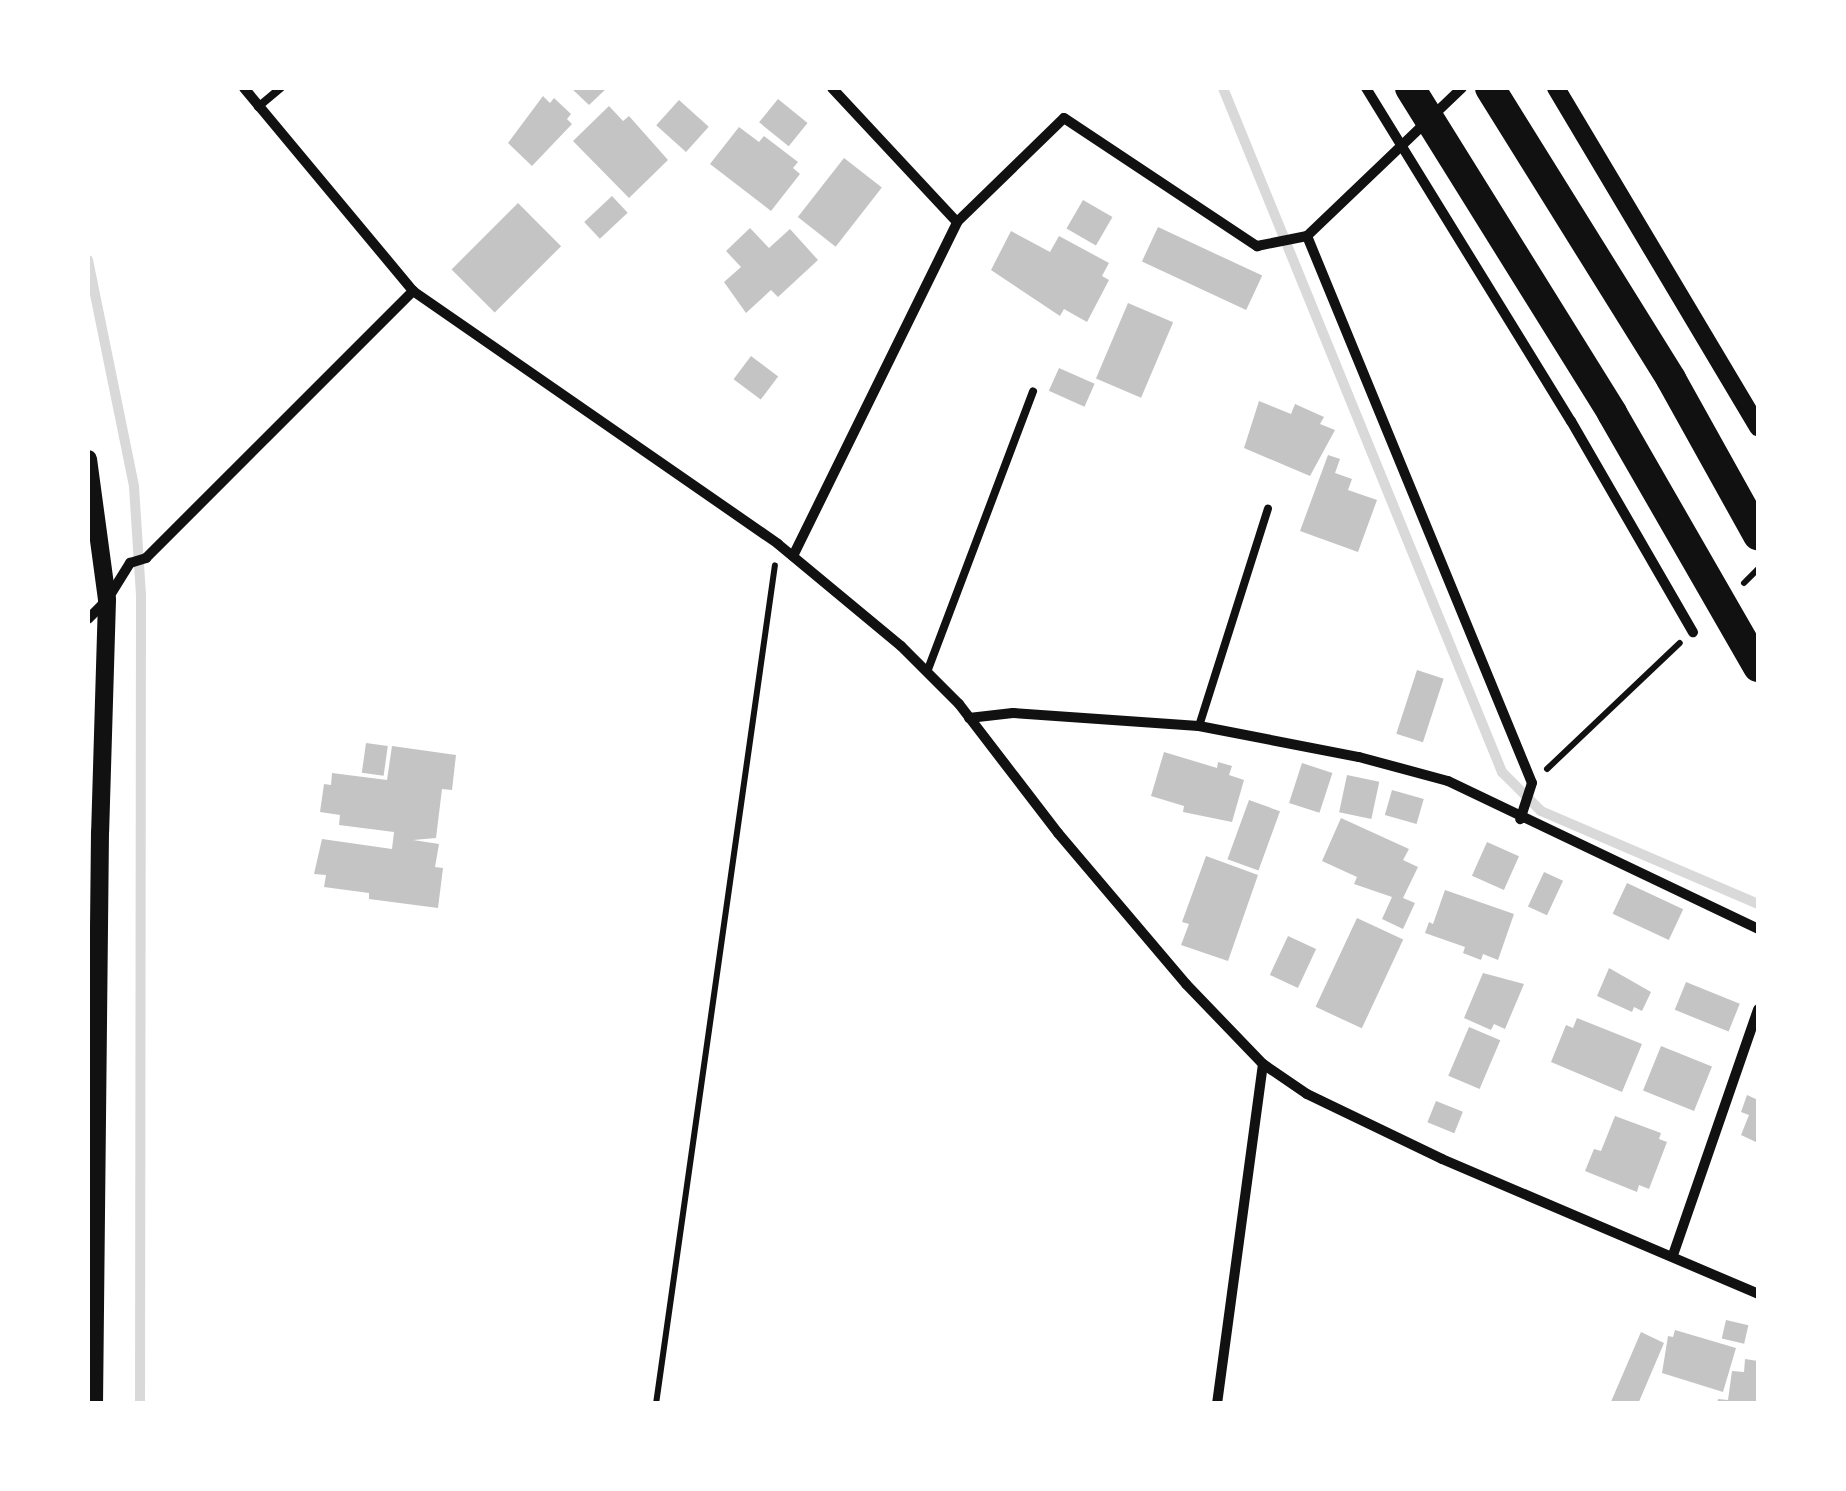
<!DOCTYPE html>
<style>
body{margin:0}
#map{position:relative;width:1846px;height:1491px;overflow:hidden;background:#fff;font-family:Rubik,sans-serif}
div>[style]{position:absolute}
.stream>*{height:10px;margin:-5px;padding:0 5px;transform-origin:5px;border-radius:5px;background:#d9d9d9}
.building>*{inset:0;background:#c4c4c4;transform-origin:0 0}
.path>*{height:6px;margin:-3px;padding:0 3px;transform-origin:3px;border-radius:3px;background:#111}
.service>*{height:8px;margin:-4px;padding:0 4px;transform-origin:4px;border-radius:4px;background:#111}
.minor>*{height:10px;margin:-5px;padding:0 5px;transform-origin:5px;border-radius:5px;background:#111}
.tertiary>*{height:18px;margin:-9px;padding:0 9px;transform-origin:9px;border-radius:9px;background:#111}
.motorway>*{height:30px;margin:-15px;padding:0 15px;transform-origin:15px;border-radius:15px;background:#111}
span{translate:-50% -50%;white-space:nowrap;text-align:center;line-height:1.15;-webkit-text-stroke:10px #fff;paint-order:stroke}
.frame{position:absolute;inset:0;border:90px solid #fff;pointer-events:none}
</style>
<div id="map">
<div class="stream">
<i style="left:1223px;top:88px;width:739px;rotate:67.81deg"></i>
<i style="left:1502px;top:772px;width:55px;rotate:45deg"></i>
<i style="left:1541px;top:811px;width:236px;rotate:23.2deg"></i>
<i style="left:88px;top:260px;width:232px;rotate:78.5deg"></i>
<i style="left:134px;top:487px;width:109px;rotate:86.3deg"></i>
<i style="left:141px;top:596px;width:808px;rotate:90.07deg"></i>
</div>
<div class="building">
<i style="clip-path:polygon(571px 88px,607px 88px,589px 105px)"></i>
<i style="clip-path:polygon(543px 96px,550px 103px,554px 98px,571px 114px,567px 119px,572px 124px,532px 166px,508px 143px)"></i>
<i style="left:778px;top:99px;width:38px;height:30px;rotate:39deg"></i>
<i style="left:679px;top:100px;width:40px;height:34px;rotate:42deg"></i>
<i style="clip-path:polygon(609px 106px,623px 121px,629px 116px,668px 160px,629px 198px,573px 141px)"></i>
<i style="clip-path:polygon(739px 127px,759px 142px,764px 136px,798px 162px,793px 168px,800px 174px,771px 211px,710px 164px)"></i>
<i style="left:844px;top:158px;width:48px;height:75px;rotate:38deg"></i>
<i style="left:612px;top:196px;width:23px;height:38px;rotate:47deg"></i>
<i style="left:1083px;top:200px;width:34px;height:33px;rotate:30deg"></i>
<i style="left:518px;top:203px;width:61px;height:94px;rotate:45deg"></i>
<i style="left:1158px;top:227px;width:115px;height:38px;rotate:25deg"></i>
<i style="clip-path:polygon(750px 228px,769px 248px,790px 229px,818px 260px,778px 297px,771px 290px,746px 313px,724px 282px,741px 267px,726px 251px)"></i>
<i style="clip-path:polygon(1011px 231px,1050px 252px,1059px 236px,1109px 263px,1102px 276px,1109px 280px,1087px 322px,1064px 309px,1060px 316px,991px 270px)"></i>
<i style="left:1128px;top:303px;width:49px;height:82px;rotate:23deg"></i>
<i style="left:751px;top:356px;width:34px;height:29px;rotate:37deg"></i>
<i style="left:1059px;top:368px;width:39px;height:25px;rotate:24deg"></i>
<i style="clip-path:polygon(1259px 401px,1291px 414px,1295px 404px,1324px 417px,1320px 424px,1335px 430px,1310px 476px,1244px 448px)"></i>
<i style="clip-path:polygon(1328px 455px,1340px 459px,1335px 473px,1352px 479px,1348px 490px,1377px 500px,1358px 552px,1300px 531px)"></i>
<i style="left:1417px;top:670px;width:28px;height:67px;rotate:18deg"></i>
<i style="left:366px;top:743px;width:22px;height:30px;rotate:8deg"></i>
<i style="clip-path:polygon(392px 746px,456px 755px,452px 790px,442px 789px,436px 838px,413px 840px,439px 844px,435px 867px,443px 868px,438px 908px,369px 899px,369px 893px,324px 887px,326px 875px,314px 874px,322px 839px,392px 849px,394px 832px,339px 825px,340px 815px,320px 812px,324px 784px,331px 785px,332px 773px,387px 780px)"></i>
<i style="clip-path:polygon(1164px 752px,1217px 768px,1218px 762px,1232px 766px,1229px 775px,1244px 780px,1232px 822px,1183px 812px,1184px 806px,1151px 796px)"></i>
<i style="left:1302px;top:763px;width:32px;height:42px;rotate:18deg"></i>
<i style="left:1347px;top:775px;width:33px;height:38px;rotate:12deg"></i>
<i style="left:1392px;top:790px;width:33px;height:26px;rotate:16deg"></i>
<i style="left:1249px;top:800px;width:33px;height:63px;rotate:20deg"></i>
<i style="clip-path:polygon(1341px 818px,1409px 849px,1403px 860px,1418px 867px,1403px 898px,1415px 903px,1403px 929px,1382px 919px,1392px 897px,1354px 884px,1357px 877px,1322px 861px)"></i>
<i style="left:1487px;top:842px;width:35px;height:37px;rotate:24deg"></i>
<i style="clip-path:polygon(1206px 856px,1258px 875px,1228px 961px,1181px 945px,1189px 924px,1182px 922px)"></i>
<i style="left:1544px;top:872px;width:21px;height:38px;rotate:25deg"></i>
<i style="left:1627px;top:883px;width:62px;height:34px;rotate:25deg"></i>
<i style="clip-path:polygon(1445px 890px,1514px 914px,1498px 960px,1483px 954px,1481px 960px,1463px 953px,1465px 947px,1425px 933px,1429px 922px,1433px 924px)"></i>
<i style="left:1357px;top:918px;width:51px;height:98px;rotate:25deg"></i>
<i style="left:1288px;top:936px;width:31px;height:43px;rotate:25deg"></i>
<i style="clip-path:polygon(1609px 968px,1651px 992px,1642px 1011px,1634px 1007px,1632px 1012px,1597px 996px)"></i>
<i style="clip-path:polygon(1483px 973px,1524px 984px,1505px 1029px,1494px 1024px,1491px 1030px,1464px 1018px)"></i>
<i style="left:1686px;top:982px;width:58px;height:30px;rotate:22deg"></i>
<i style="clip-path:polygon(1577px 1018px,1642px 1044px,1622px 1092px,1551px 1062px,1566px 1025px,1573px 1028px)"></i>
<i style="left:1469px;top:1027px;width:34px;height:53px;rotate:23deg"></i>
<i style="left:1661px;top:1046px;width:55px;height:48px;rotate:22deg"></i>
<i style="clip-path:polygon(1747px 1095px,1758px 1100px,1758px 1143px,1741px 1135px,1749px 1115px,1741px 1112px)"></i>
<i style="left:1436px;top:1101px;width:29px;height:23px;rotate:22deg"></i>
<i style="clip-path:polygon(1615px 1116px,1661px 1133px,1659px 1139px,1667px 1142px,1649px 1189px,1639px 1185px,1637px 1192px,1585px 1171px,1594px 1149px,1601px 1151px)"></i>
<i style="left:1726px;top:1320px;width:23px;height:19px;rotate:13deg"></i>
<i style="clip-path:polygon(1675px 1330px,1736px 1348px,1723px 1392px,1662px 1373px,1668px 1336px,1673px 1337px)"></i>
<i style="clip-path:polygon(1641px 1332px,1664px 1343px,1638px 1404px,1610px 1404px)"></i>
<i style="clip-path:polygon(1745px 1359px,1758px 1361px,1758px 1404px,1717px 1404px,1718px 1399px,1728px 1400px,1732px 1371px,1744px 1372px)"></i>
</div>
<div class="path">
<i style="left:1744px;top:583px;width:20px;rotate:-45deg"></i>
<i style="left:1547px;top:769px;width:183px;rotate:-43.5deg"></i>
<i style="left:656px;top:1404px;width:847px;rotate:-81.93deg"></i>
</div>
<div class="service">
<i style="left:258px;top:107px;width:30px;rotate:-40deg"></i>
<i style="left:927px;top:672px;width:300px;rotate:-69.3deg"></i>
<i style="left:1199px;top:726px;width:228px;rotate:-72.4deg"></i>
</div>
<div class="minor">
<i style="left:244px;top:88px;width:264px;rotate:50.2deg"></i>
<i style="left:413px;top:291px;width:444px;rotate:34.7deg"></i>
<i style="left:778px;top:544px;width:160px;rotate:39.7deg"></i>
<i style="left:901px;top:646px;width:82px;rotate:45deg"></i>
<i style="left:959px;top:704px;width:163px;rotate:52.5deg"></i>
<i style="left:1058px;top:833px;width:198px;rotate:49.7deg"></i>
<i style="left:1186px;top:984px;width:111px;rotate:46.1deg"></i>
<i style="left:1263px;top:1064px;width:53px;rotate:34.3deg"></i>
<i style="left:1307px;top:1094px;width:150px;rotate:25.7deg"></i>
<i style="left:1442px;top:1159px;width:344px;rotate:23.1deg"></i>
<i style="left:832px;top:88px;width:183px;rotate:47deg"></i>
<i style="left:1366px;top:88px;width:391px;rotate:58.4deg"></i>
<i style="left:1571px;top:421px;width:244px;rotate:60deg"></i>
<i style="left:1307px;top:236px;width:591px;rotate:67.64deg"></i>
<i style="left:1532px;top:783px;width:38px;rotate:108deg"></i>
<i style="left:793px;top:556px;width:372px;rotate:-63.8deg"></i>
<i style="left:957px;top:222px;width:149px;rotate:-44.2deg"></i>
<i style="left:1064px;top:118px;width:232px;rotate:33.6deg"></i>
<i style="left:1257px;top:246px;width:51px;rotate:-11.3deg"></i>
<i style="left:1307px;top:236px;width:214px;rotate:-43.7deg"></i>
<i style="left:88px;top:619px;width:27px;rotate:-45deg"></i>
<i style="left:107px;top:600px;width:44px;rotate:-58.1deg"></i>
<i style="left:130px;top:563px;width:17px;rotate:-17deg"></i>
<i style="left:146px;top:558px;width:378px;rotate:-45deg"></i>
<i style="left:969px;top:718px;width:44px;rotate:-6.5deg"></i>
<i style="left:1013px;top:713px;width:186px;rotate:4deg"></i>
<i style="left:1199px;top:726px;width:163px;rotate:11deg"></i>
<i style="left:1359px;top:757px;width:92px;rotate:15.1deg"></i>
<i style="left:1448px;top:781px;width:344px;rotate:25.5deg"></i>
<i style="left:1673px;top:1255px;width:260px;rotate:-70.9deg"></i>
<i style="left:1217px;top:1404px;width:343px;rotate:-82.3deg"></i>
</div>
<div class="tertiary">
<i style="left:1556px;top:88px;width:395px;rotate:59.2deg"></i>
<i style="left:88px;top:459px;width:142px;rotate:82.3deg"></i>
<i style="left:107px;top:600px;width:232px;rotate:91.7deg"></i>
<i style="left:100px;top:832px;width:572px;rotate:90.6deg"></i>
</div>
<div class="motorway">
<i style="left:1410px;top:88px;width:383px;rotate:58.1deg"></i>
<i style="left:1612px;top:413px;width:293px;rotate:60.1deg"></i>
<i style="left:1490px;top:88px;width:343px;rotate:58.1deg"></i>
<i style="left:1671px;top:379px;width:179px;rotate:60.9deg"></i>
</div>
<div class="frame"></div>
</div>
